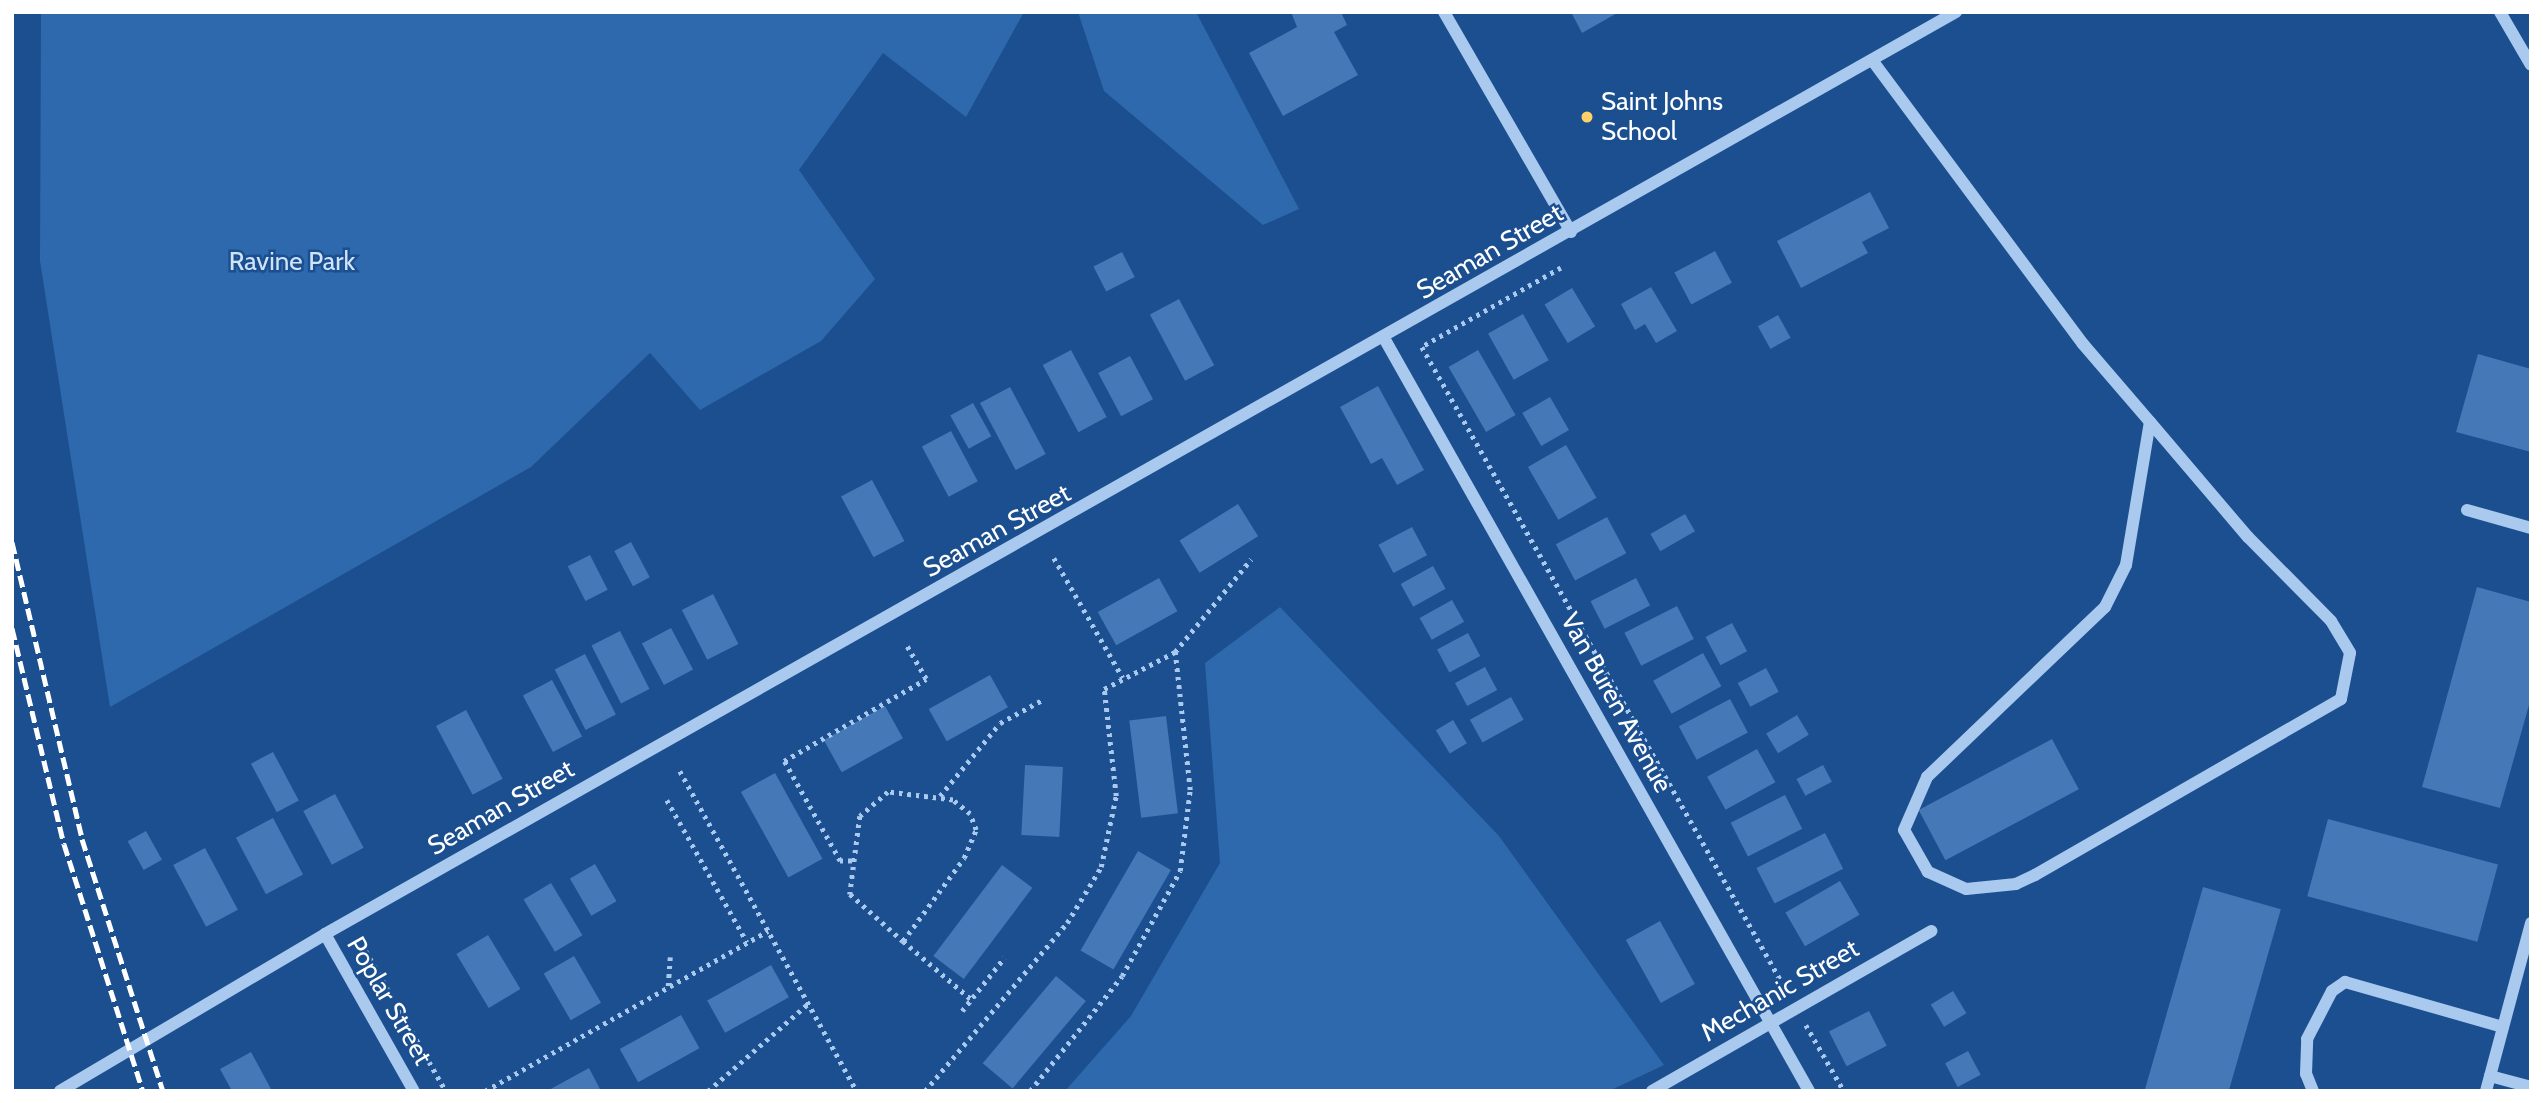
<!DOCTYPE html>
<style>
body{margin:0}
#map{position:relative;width:2543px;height:1103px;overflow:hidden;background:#1b4f8f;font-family:Cabin,sans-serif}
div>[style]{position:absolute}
.green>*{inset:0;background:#2e69ad}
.building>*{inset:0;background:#4478b7;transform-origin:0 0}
.path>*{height:4.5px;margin-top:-2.25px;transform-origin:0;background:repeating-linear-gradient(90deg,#a9c9ee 0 3.5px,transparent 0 8.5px)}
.minor>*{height:12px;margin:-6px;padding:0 6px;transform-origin:6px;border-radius:6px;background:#a9c9ee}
.rail>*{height:5px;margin-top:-2.5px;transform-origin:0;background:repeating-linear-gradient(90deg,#fff 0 12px,transparent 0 17px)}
.dots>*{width:19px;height:19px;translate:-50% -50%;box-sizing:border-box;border:4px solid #1b4f8f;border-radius:50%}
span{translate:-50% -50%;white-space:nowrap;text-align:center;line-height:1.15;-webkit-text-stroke:5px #1b4f8f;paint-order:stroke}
.poi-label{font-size:26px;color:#fff}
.left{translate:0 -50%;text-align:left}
.street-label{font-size:26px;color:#fff}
.park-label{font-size:26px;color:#cfe3fa}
.frame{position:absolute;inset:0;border:14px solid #fff;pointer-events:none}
</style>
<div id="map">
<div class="green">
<i style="clip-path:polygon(41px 12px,1024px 12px,966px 117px,883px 53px,799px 170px,875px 279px,821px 341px,700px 410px,650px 353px,531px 467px,110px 707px,40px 261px)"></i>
<i style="clip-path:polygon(1078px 12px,1196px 12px,1299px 209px,1263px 225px,1104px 91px)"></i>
<i style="clip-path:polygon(1280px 607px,1499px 836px,1664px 1065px,1609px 1091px,1065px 1091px,1131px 1016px,1220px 863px,1205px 663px)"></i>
</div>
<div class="building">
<i style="clip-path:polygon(1291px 12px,1341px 12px,1347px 25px,1334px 32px,1358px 75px,1283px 116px,1249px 53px,1297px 27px)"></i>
<i style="clip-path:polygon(1571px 12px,1619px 12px,1582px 33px)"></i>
<i style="clip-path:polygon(1870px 192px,1889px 228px,1862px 242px,1868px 253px,1801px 288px,1777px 241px)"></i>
<i style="left:1715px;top:251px;width:36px;height:46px;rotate:62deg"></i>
<i style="left:1122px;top:252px;width:28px;height:32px;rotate:63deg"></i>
<i style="clip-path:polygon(1651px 287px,1677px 331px,1656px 343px,1645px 324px,1635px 330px,1621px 304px)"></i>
<i style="left:1572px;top:288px;width:45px;height:32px;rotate:59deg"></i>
<i style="left:1179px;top:299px;width:75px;height:33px;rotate:62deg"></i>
<i style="left:1523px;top:314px;width:53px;height:40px;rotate:61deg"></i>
<i style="left:1778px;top:315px;width:26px;height:23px;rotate:61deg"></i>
<i style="left:1071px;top:350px;width:76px;height:32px;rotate:62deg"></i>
<i style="left:1478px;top:350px;width:75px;height:34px;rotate:60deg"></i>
<i style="clip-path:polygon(2478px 354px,2531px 369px,2531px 452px,2456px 432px)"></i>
<i style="left:1130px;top:356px;width:49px;height:36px;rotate:62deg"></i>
<i style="clip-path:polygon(1378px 386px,1424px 470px,1397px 485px,1382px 458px,1371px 464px,1340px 407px)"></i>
<i style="left:1010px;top:387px;width:76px;height:34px;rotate:62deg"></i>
<i style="left:1550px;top:397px;width:38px;height:32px;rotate:60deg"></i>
<i style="left:973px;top:403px;width:38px;height:26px;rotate:61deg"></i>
<i style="left:951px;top:431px;width:57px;height:33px;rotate:62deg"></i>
<i style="left:1566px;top:445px;width:61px;height:44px;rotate:60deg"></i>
<i style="left:872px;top:480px;width:69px;height:35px;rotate:62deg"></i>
<i style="left:1238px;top:504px;width:38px;height:69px;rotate:58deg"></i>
<i style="left:1685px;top:514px;width:20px;height:40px;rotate:60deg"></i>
<i style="left:1607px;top:517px;width:41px;height:58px;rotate:62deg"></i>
<i style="left:1412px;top:527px;width:32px;height:38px;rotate:62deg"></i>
<i style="left:631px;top:542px;width:40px;height:19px;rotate:62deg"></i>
<i style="left:590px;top:555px;width:39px;height:25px;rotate:63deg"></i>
<i style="left:1433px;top:566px;width:26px;height:37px;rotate:61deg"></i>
<i style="left:1159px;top:578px;width:38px;height:70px;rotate:61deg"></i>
<i style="left:1636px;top:578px;width:31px;height:51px;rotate:63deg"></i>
<i style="clip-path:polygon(2477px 587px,2531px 602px,2531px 698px,2500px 808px,2422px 787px)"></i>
<i style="left:713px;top:594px;width:56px;height:35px;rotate:63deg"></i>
<i style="left:1452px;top:600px;width:25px;height:37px;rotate:61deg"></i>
<i style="left:1677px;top:606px;width:37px;height:59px;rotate:63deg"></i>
<i style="left:1732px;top:623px;width:32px;height:30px;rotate:62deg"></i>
<i style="left:671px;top:628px;width:47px;height:33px;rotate:62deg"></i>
<i style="left:620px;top:631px;width:65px;height:32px;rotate:63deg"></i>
<i style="left:1468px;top:633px;width:26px;height:35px;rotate:62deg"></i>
<i style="left:1703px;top:653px;width:38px;height:57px;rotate:61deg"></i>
<i style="left:585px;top:654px;width:68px;height:34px;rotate:63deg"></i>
<i style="left:1485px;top:667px;width:26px;height:34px;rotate:62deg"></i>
<i style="left:1766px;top:668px;width:27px;height:32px;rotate:62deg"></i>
<i style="left:990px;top:675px;width:37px;height:70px;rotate:61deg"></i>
<i style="left:552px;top:680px;width:64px;height:33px;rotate:62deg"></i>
<i style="left:1511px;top:697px;width:26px;height:47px;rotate:61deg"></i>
<i style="left:1730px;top:699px;width:38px;height:58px;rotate:62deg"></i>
<i style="left:885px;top:706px;width:37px;height:70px;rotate:61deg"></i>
<i style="left:466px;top:710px;width:78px;height:34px;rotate:62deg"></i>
<i style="left:1797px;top:715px;width:23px;height:36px;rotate:59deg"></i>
<i style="left:1166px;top:716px;width:98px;height:37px;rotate:83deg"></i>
<i style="left:1453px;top:720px;width:27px;height:20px;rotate:59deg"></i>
<i style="left:2052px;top:739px;width:57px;height:151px;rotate:62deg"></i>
<i style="left:1757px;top:749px;width:38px;height:57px;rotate:61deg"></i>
<i style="left:273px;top:752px;width:55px;height:25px;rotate:62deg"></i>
<i style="left:1025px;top:765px;width:38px;height:70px;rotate:3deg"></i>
<i style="left:1823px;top:765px;width:19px;height:30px;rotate:62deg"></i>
<i style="left:775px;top:773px;width:98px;height:39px;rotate:61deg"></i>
<i style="left:335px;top:794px;width:61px;height:36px;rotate:62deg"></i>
<i style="left:1785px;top:795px;width:38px;height:61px;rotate:63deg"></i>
<i style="left:273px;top:818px;width:64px;height:42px;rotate:62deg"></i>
<i style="left:2328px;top:819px;width:176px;height:80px;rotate:15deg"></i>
<i style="left:146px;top:831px;width:33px;height:21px;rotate:61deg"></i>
<i style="left:1825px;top:833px;width:40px;height:77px;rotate:63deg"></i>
<i style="left:205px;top:848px;width:70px;height:36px;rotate:62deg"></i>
<i style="left:1138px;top:851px;width:38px;height:115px;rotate:30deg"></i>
<i style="left:595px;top:864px;width:43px;height:29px;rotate:60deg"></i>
<i style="left:1002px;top:865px;width:38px;height:114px;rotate:37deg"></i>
<i style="left:1840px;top:881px;width:39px;height:63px;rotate:60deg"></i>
<i style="left:551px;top:883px;width:61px;height:32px;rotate:59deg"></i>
<i style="left:2203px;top:887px;width:81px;height:212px;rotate:16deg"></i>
<i style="left:1660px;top:921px;width:72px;height:39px;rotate:61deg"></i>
<i style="left:488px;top:935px;width:63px;height:37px;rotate:59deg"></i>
<i style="left:574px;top:956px;width:54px;height:35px;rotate:60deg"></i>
<i style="left:771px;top:965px;width:37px;height:73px;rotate:61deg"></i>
<i style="left:1056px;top:976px;width:39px;height:114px;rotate:40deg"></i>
<i style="left:1953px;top:991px;width:26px;height:26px;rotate:59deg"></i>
<i style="left:1869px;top:1011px;width:39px;height:45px;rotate:63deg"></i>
<i style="left:681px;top:1015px;width:38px;height:70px;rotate:61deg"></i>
<i style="left:1968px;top:1051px;width:27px;height:26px;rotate:62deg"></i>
<i style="clip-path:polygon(251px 1052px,272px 1091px,232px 1091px,220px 1069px)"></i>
<i style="clip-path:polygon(589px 1068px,601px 1091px,547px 1091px)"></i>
</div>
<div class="path">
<i style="left:1561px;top:268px;width:160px;rotate:150.4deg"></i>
<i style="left:1422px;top:347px;width:742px;rotate:60.47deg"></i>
<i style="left:1054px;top:558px;width:138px;rotate:60.1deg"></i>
<i style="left:680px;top:771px;width:366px;rotate:61.1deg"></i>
<i style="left:940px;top:796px;width:94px;rotate:-50.6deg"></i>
<i style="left:1000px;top:723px;width:50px;rotate:-28.6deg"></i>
<i style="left:667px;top:800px;width:163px;rotate:60.6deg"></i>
<i style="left:852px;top:861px;width:12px;rotate:180deg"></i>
<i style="left:840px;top:861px;width:115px;rotate:-119.2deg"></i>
<i style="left:784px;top:761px;width:164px;rotate:-30deg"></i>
<i style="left:926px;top:679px;width:42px;rotate:-120.3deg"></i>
<i style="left:903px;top:941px;width:103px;rotate:-53.7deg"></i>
<i style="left:964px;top:858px;width:30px;rotate:-67deg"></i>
<i style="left:976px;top:830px;width:17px;rotate:-111deg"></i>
<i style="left:970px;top:814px;width:22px;rotate:-141deg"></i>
<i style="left:953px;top:800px;width:65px;rotate:-173deg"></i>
<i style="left:888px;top:792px;width:37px;rotate:139deg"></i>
<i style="left:860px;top:816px;width:79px;rotate:97.3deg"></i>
<i style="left:850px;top:894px;width:71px;rotate:41.6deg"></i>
<i style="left:903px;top:941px;width:89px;rotate:40.5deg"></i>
<i style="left:366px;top:951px;width:161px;rotate:60.3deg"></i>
<i style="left:668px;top:986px;width:29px;rotate:-86deg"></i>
<i style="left:962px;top:1011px;width:68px;rotate:-51.6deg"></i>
<i style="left:1806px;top:1025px;width:76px;rotate:60.1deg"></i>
<i style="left:485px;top:1091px;width:325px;rotate:-29.5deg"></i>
<i style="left:708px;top:1091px;width:134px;rotate:-41.1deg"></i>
<i style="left:925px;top:1091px;width:220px;rotate:-49.8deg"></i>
<i style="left:1067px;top:923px;width:66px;rotate:-58.7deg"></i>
<i style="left:1101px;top:867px;width:73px;rotate:-78.1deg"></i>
<i style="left:1116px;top:796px;width:108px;rotate:-96.4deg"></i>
<i style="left:1104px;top:689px;width:80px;rotate:-27.5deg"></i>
<i style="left:1175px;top:652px;width:120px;rotate:-50.7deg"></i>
<i style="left:1030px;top:1091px;width:147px;rotate:-51.3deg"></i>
<i style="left:1122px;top:976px;width:120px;rotate:-61.1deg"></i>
<i style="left:1180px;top:871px;width:82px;rotate:-83deg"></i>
<i style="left:1190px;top:790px;width:139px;rotate:-96.2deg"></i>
</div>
<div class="minor">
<i style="left:1444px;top:12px;width:254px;rotate:60deg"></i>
<i style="left:2500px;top:12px;width:61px;rotate:59.7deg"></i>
<i style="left:1872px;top:60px;width:354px;rotate:53.4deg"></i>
<i style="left:2083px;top:344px;width:103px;rotate:49.3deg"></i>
<i style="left:2150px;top:422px;width:151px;rotate:49.6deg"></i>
<i style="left:2248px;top:537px;width:118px;rotate:45.3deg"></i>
<i style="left:2331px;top:621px;width:37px;rotate:59deg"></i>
<i style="left:2350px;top:653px;width:47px;rotate:101.1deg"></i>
<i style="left:2341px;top:699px;width:353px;rotate:150.1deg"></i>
<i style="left:2035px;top:875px;width:21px;rotate:155deg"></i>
<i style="left:2016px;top:884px;width:50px;rotate:174.3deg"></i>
<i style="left:1966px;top:889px;width:42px;rotate:-155.9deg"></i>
<i style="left:1928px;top:872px;width:48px;rotate:-119.7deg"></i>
<i style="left:1904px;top:830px;width:58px;rotate:-66.5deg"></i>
<i style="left:1927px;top:777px;width:246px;rotate:-43.7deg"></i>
<i style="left:2105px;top:607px;width:47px;rotate:-63.4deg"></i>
<i style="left:2126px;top:565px;width:145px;rotate:-80.5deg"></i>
<i style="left:1384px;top:338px;width:865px;rotate:60.56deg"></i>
<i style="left:2467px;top:510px;width:66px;rotate:15.7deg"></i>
<i style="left:325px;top:934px;width:180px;rotate:60.5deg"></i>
<i style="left:2490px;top:1076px;width:42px;rotate:15deg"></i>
<i style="left:60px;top:1091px;width:308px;rotate:-30.6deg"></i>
<i style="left:325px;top:934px;width:1874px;rotate:-29.48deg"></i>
<i style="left:1652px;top:1091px;width:322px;rotate:-29.8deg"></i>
<i style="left:2313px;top:1091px;width:18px;rotate:-112deg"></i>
<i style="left:2306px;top:1074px;width:35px;rotate:-88deg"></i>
<i style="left:2307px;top:1039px;width:54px;rotate:-62.5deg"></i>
<i style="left:2332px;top:991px;width:16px;rotate:-35deg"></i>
<i style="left:2345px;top:982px;width:164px;rotate:15.9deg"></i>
<i style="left:2486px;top:1091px;width:174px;rotate:-75deg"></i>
</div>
<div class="rail">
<i style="left:12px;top:542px;width:305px;rotate:76.7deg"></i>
<i style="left:82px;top:839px;width:265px;rotate:72.2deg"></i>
<i style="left:12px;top:628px;width:222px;rotate:76.5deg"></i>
<i style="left:64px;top:844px;width:259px;rotate:72.3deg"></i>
</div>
<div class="dots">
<i style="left:1587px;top:117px;background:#ffd166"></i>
</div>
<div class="poi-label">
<span class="left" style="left:1601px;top:117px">Saint Johns<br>School</span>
</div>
<div class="street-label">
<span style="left:1490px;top:252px;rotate:-30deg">Seaman Street</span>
<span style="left:997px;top:531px;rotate:-29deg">Seaman Street</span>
<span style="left:1616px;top:703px;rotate:61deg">Van Buren Avenue</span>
<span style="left:501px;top:808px;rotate:-30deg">Seaman Street</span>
<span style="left:1780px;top:991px;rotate:-30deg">Mechanic Street</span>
<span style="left:389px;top:1001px;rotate:60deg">Poplar Street</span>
</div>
<div class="park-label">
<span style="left:292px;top:262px">Ravine Park</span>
</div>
<div class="frame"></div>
</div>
